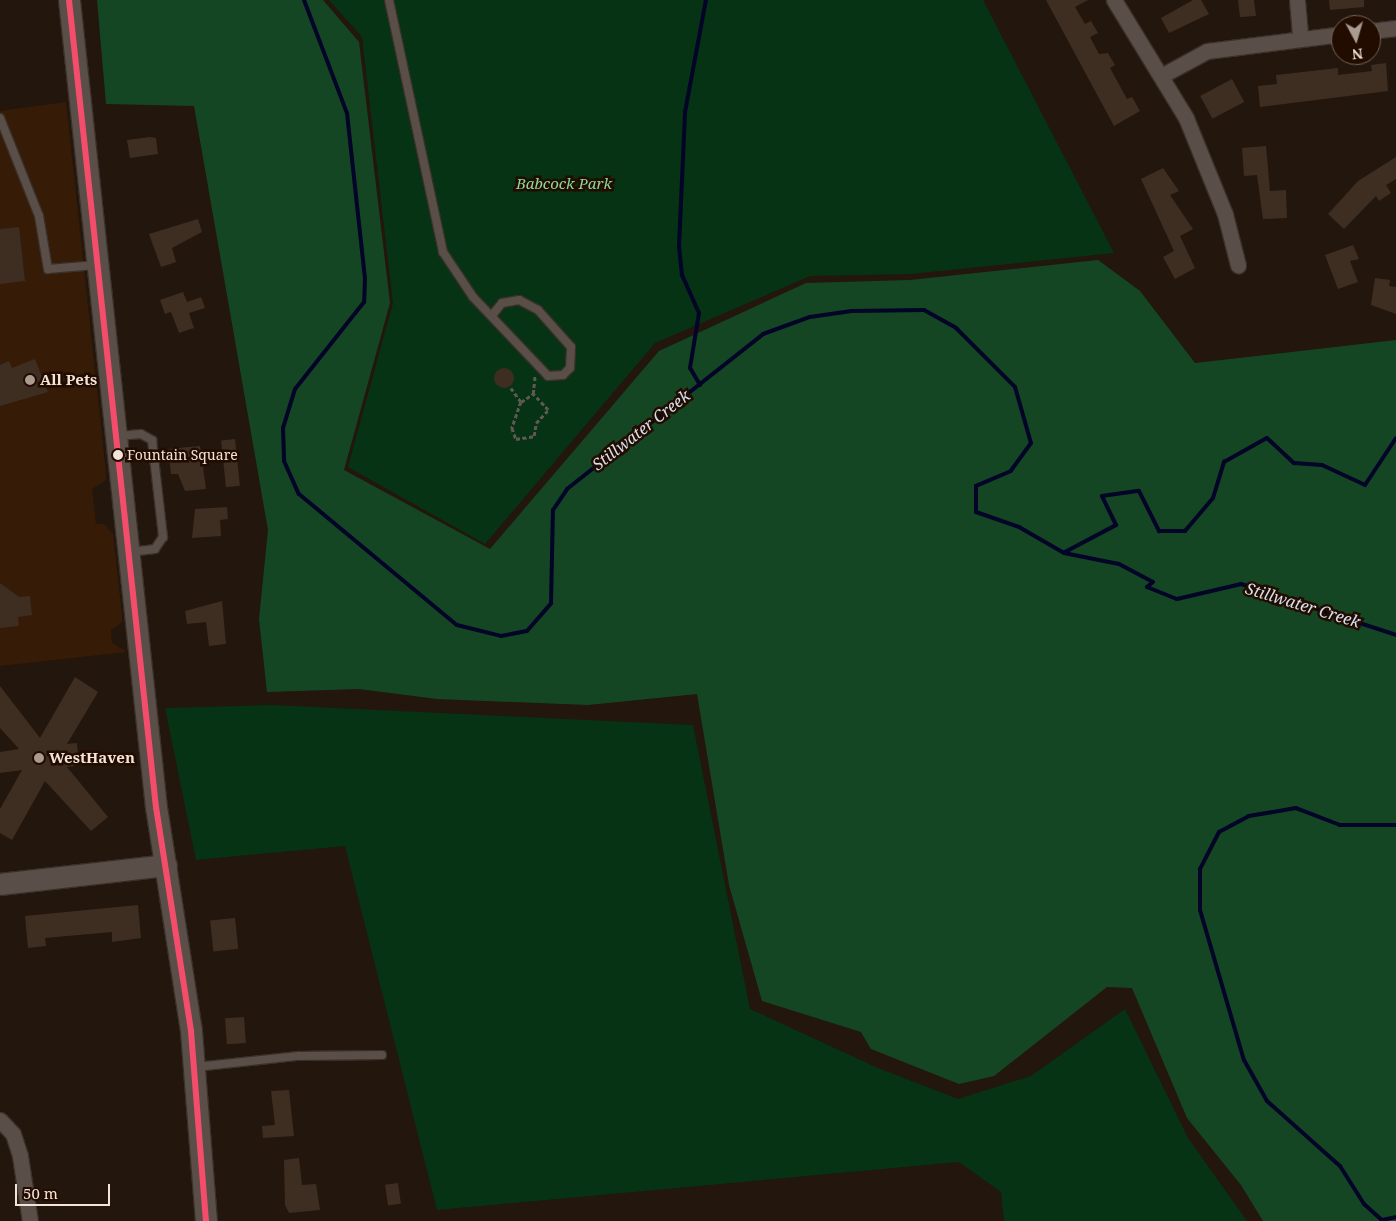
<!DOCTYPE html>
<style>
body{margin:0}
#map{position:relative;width:1396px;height:1221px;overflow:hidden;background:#23160d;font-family:"Noto Serif",serif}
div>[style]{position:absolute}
.built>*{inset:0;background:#361b06}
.green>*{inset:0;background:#053314}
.forest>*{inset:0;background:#154623}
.stream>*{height:4px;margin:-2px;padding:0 2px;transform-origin:2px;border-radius:2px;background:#030427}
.building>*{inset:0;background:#3e2e22;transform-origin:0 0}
.round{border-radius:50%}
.path>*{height:2.5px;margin-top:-1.25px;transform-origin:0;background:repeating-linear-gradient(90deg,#615852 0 4px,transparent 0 6.5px)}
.roads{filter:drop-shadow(1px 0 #3a302a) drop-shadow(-1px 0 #3a302a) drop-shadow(0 1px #3a302a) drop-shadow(0 -1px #3a302a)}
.service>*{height:8px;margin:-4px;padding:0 4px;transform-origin:4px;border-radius:4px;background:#594f48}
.minor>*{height:15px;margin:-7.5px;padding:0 7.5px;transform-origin:7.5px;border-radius:7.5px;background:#594f48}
.secondary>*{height:21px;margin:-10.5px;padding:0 10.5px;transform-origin:10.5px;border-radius:10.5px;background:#594f48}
.bus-1>*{height:6px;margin:-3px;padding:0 3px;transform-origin:3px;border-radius:3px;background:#f44d6c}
.dots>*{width:14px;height:14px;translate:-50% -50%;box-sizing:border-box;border:2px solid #220c00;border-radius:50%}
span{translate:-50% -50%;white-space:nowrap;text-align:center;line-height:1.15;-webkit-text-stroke:5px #220c00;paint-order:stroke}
.bus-label{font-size:14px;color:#f3e3d8}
.left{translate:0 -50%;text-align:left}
.park-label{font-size:15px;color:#88d99b;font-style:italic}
.poi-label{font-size:15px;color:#f3e3d8;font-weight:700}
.water-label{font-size:16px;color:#d6e1f0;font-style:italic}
.north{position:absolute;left:1331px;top:15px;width:50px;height:50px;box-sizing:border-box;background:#220c00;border:1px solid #766256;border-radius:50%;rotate:174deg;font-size:14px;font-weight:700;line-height:20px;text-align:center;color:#f3e3d8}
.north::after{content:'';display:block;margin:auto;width:18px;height:22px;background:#aa9b91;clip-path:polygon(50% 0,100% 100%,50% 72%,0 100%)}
.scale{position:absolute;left:15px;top:1184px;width:95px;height:22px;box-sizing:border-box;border:2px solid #f3e3d8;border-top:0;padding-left:6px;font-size:15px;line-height:18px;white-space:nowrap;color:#f3e3d8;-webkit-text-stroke:4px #220c00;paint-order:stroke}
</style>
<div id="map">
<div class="built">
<i style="clip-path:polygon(66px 102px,106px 473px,106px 480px,92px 489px,96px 524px,104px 524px,113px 534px,122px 614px,122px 622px,111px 630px,112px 643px,127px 652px,0 666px,0 111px)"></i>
</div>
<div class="green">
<i style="clip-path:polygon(329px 0,983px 0,1114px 253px,911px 274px,810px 276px,655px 343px,485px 544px,348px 467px,393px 303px,362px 37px)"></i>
<i style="clip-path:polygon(272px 705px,693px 725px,750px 1009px,878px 1068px,958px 1099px,1031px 1076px,1125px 1009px,1188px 1138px,1247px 1221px,1004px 1221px,1001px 1192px,959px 1162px,437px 1210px,345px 846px,196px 860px,165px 708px)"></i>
</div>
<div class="forest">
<i style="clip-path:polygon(97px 0,323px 0,359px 42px,390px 303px,344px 470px,490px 549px,659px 351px,806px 283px,910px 280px,1098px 260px,1140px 291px,1195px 363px,1396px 340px,1396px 1221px,1263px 1221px,1241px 1185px,1187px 1118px,1132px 988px,1107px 987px,994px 1076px,959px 1084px,871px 1049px,861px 1032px,762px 1001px,729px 885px,697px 694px,588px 705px,437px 699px,359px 689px,267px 692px,259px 619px,268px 530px,194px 106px,106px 104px)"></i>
</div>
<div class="stream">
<i style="left:304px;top:0;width:121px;rotate:69.2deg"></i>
<i style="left:347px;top:113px;width:166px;rotate:83.8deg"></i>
<i style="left:365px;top:278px;width:24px;rotate:92deg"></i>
<i style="left:364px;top:302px;width:111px;rotate:128.4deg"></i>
<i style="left:295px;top:389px;width:41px;rotate:107.1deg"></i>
<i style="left:283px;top:428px;width:33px;rotate:88deg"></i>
<i style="left:284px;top:461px;width:36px;rotate:66deg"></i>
<i style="left:299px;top:494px;width:205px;rotate:39.7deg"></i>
<i style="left:457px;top:625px;width:45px;rotate:14deg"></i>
<i style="left:501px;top:636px;width:26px;rotate:-11deg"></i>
<i style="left:527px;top:631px;width:37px;rotate:-49deg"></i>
<i style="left:551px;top:603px;width:93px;rotate:-88.8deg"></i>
<i style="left:553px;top:510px;width:25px;rotate:-56deg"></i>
<i style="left:567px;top:489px;width:250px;rotate:-38.3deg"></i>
<i style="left:763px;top:334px;width:50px;rotate:-19.9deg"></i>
<i style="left:810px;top:317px;width:42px;rotate:-8.1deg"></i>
<i style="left:852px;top:311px;width:72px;rotate:-0.8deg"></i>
<i style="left:924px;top:310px;width:37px;rotate:29deg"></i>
<i style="left:956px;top:328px;width:83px;rotate:45deg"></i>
<i style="left:1015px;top:387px;width:58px;rotate:74.1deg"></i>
<i style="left:1031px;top:443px;width:34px;rotate:126deg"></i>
<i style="left:1011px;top:471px;width:38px;rotate:157deg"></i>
<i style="left:976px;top:486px;width:26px;rotate:90deg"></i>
<i style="left:976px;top:512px;width:46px;rotate:19.2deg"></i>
<i style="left:1019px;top:527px;width:52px;rotate:30deg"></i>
<i style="left:1064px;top:553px;width:56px;rotate:11.3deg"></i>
<i style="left:1119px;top:564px;width:38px;rotate:28deg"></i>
<i style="left:1153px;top:582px;width:8px;rotate:140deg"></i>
<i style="left:1147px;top:587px;width:32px;rotate:22deg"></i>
<i style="left:1177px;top:599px;width:66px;rotate:-13.2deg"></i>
<i style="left:1241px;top:584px;width:163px;rotate:18.2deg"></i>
<i style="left:700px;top:385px;width:20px;rotate:-120deg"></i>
<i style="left:690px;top:368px;width:56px;rotate:-80.7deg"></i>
<i style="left:699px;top:313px;width:42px;rotate:-114.1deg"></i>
<i style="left:682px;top:275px;width:29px;rotate:-96deg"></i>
<i style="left:679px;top:246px;width:134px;rotate:-87.4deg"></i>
<i style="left:685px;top:112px;width:114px;rotate:-79.4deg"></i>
<i style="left:1065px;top:552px;width:58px;rotate:-27.9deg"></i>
<i style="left:1116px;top:525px;width:32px;rotate:-116deg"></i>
<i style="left:1102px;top:496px;width:37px;rotate:-8deg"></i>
<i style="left:1139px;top:491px;width:45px;rotate:63.4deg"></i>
<i style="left:1159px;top:531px;width:26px"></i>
<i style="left:1185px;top:531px;width:43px;rotate:-49.7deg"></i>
<i style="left:1213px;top:498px;width:38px;rotate:-73deg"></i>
<i style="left:1224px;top:462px;width:49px;rotate:-29.2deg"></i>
<i style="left:1267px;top:438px;width:37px;rotate:43deg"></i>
<i style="left:1294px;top:463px;width:28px;rotate:4deg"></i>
<i style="left:1322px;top:465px;width:47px;rotate:24.9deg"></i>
<i style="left:1365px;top:485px;width:56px;rotate:-56.6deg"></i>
<i style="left:1396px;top:825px;width:56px;rotate:180deg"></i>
<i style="left:1340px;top:825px;width:47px;rotate:-158.9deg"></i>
<i style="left:1296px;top:808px;width:48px;rotate:170.3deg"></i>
<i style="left:1249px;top:816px;width:34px;rotate:152deg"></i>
<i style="left:1219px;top:832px;width:42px;rotate:117.2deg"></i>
<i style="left:1200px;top:869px;width:41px;rotate:90deg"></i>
<i style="left:1200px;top:910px;width:156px;rotate:73.7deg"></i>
<i style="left:1244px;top:1060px;width:47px;rotate:60.7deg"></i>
<i style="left:1267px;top:1101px;width:98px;rotate:41.7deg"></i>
<i style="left:1340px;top:1166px;width:45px;rotate:57.7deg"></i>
<i style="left:1364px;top:1204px;width:24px;rotate:42deg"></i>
<i style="left:1382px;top:1220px;width:14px;rotate:-12deg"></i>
</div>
<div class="building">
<i style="clip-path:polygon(1046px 0,1088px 0,1075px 7px,1085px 24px,1091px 21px,1098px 33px,1090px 37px,1099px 54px,1108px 53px,1115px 65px,1110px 68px,1127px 99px,1132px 97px,1140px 111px,1114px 126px)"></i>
<i style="clip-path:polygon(1193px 0,1201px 0,1209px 14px,1169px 33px,1161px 18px)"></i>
<i style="clip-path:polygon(1238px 0,1254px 0,1256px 16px,1240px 17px)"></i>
<i style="clip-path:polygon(1329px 0,1364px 0,1364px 7px,1330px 10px)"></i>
<i style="clip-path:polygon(1386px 63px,1388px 91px,1260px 107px,1258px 86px,1277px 84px,1276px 75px,1338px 68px,1338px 75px,1372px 71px,1371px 65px)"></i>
<i style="left:1232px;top:79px;width:26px;height:36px;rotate:62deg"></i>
<i style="clip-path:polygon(150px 137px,156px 138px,158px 154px,130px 158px,127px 140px)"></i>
<i style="clip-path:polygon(1266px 146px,1270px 191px,1286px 190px,1287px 218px,1263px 219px,1257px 175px,1244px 176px,1242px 148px)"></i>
<i style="clip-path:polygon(1396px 157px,1396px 179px,1386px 185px,1391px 193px,1379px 201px,1376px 196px,1344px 229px,1328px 214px,1358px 181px)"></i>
<i style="clip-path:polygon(1163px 168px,1179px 191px,1170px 195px,1193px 229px,1180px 236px,1195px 268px,1175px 279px,1163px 257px,1174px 251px,1141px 179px)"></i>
<i style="clip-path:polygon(198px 219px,202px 232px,172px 248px,176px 262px,161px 267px,149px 234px)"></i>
<i style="clip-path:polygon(19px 227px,25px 281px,0 284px,0 229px)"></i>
<i style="clip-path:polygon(1353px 245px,1359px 259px,1350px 261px,1358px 282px,1338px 289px,1325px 255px)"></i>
<i style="clip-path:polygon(1375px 278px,1390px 280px,1389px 286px,1396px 287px,1396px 314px,1371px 305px)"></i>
<i style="clip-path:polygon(183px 292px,187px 302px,201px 297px,205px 308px,189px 313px,194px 328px,179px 333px,171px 312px,165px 314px,160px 300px)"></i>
<i style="clip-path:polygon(35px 359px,48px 392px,0 406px,0 365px,9px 361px,12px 368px)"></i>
<i class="round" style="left:494px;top:368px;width:20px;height:20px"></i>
<i style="left:235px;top:439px;width:47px;height:14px;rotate:84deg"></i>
<i style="clip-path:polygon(200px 446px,206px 489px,185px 491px,178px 474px,171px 474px,168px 449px)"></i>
<i style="clip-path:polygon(227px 507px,228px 519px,220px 520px,221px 536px,192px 538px,195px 509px)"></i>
<i style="clip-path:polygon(0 583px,19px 597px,30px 596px,32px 615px,18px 617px,19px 626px,0 628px)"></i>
<i style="clip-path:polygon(222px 601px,226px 644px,209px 646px,206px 622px,187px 624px,185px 611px)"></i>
<i style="clip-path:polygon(75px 677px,98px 692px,67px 744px,77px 743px,79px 765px,67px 767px,108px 817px,91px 831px,45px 781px,12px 840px,0 833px,0 809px,22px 770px,0 773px,0 752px,19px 749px,0 728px,0 686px,40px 738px)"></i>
<i style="clip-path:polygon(138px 905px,141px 938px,112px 942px,112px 932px,45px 938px,46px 946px,28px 948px,25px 916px)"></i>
<i style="left:235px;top:918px;width:31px;height:25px;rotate:84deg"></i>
<i style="left:244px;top:1017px;width:26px;height:19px;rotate:86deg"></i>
<i style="clip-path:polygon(289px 1090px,294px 1136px,263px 1138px,262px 1126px,275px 1125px,271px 1091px)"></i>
<i style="clip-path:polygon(299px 1158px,302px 1185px,316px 1184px,320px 1210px,289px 1213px,285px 1205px,284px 1160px)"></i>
<i style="left:398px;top:1183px;width:21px;height:13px;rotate:82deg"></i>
</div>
<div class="path">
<i style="left:511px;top:388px;width:17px;rotate:54deg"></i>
<i style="left:521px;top:402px;width:28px;rotate:109deg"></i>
<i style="left:512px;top:428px;width:12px;rotate:70deg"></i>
<i style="left:516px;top:439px;width:18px;rotate:-9deg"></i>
<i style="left:534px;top:436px;width:13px;rotate:-81deg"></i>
<i style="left:536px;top:423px;width:18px;rotate:-47deg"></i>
<i style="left:548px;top:410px;width:22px;rotate:-133deg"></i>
<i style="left:533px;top:394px;width:19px;rotate:-84deg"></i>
<i style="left:521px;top:402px;width:14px;rotate:-34deg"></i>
</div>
<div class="roads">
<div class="service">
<i style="left:389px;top:0;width:258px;rotate:77.9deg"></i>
<i style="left:443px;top:252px;width:54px;rotate:56.3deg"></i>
<i style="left:473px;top:297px;width:109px;rotate:46.5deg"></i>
<i style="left:548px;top:376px;width:15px;rotate:-4deg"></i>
<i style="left:563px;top:375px;width:10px;rotate:-45deg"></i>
<i style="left:570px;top:368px;width:21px;rotate:-87deg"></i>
<i style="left:571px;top:347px;width:50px;rotate:-131.7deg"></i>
<i style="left:538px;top:310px;width:21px;rotate:-152deg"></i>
<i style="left:519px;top:300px;width:17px;rotate:170deg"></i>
<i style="left:502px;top:303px;width:14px;rotate:129deg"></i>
<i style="left:0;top:118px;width:105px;rotate:68.3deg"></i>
<i style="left:39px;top:216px;width:54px;rotate:80.4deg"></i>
<i style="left:48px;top:269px;width:49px;rotate:-4.7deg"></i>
<i style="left:118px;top:436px;width:23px;rotate:-5deg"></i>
<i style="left:141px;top:434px;width:13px;rotate:29deg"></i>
<i style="left:152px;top:440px;width:98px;rotate:83.5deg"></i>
<i style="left:163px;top:537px;width:14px;rotate:124deg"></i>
<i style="left:155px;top:549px;width:25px;rotate:173deg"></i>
<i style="left:196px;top:1067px;width:103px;rotate:-6.2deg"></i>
<i style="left:298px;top:1056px;width:84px;rotate:-0.7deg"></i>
</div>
<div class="minor">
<i style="left:1114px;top:0;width:138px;rotate:58.6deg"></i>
<i style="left:1186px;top:118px;width:104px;rotate:67.9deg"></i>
<i style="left:1225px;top:214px;width:53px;rotate:75.7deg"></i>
<i style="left:1297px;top:0;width:38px;rotate:85deg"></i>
<i style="left:1371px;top:31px;width:25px;rotate:-7deg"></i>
<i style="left:1161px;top:76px;width:52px;rotate:-28.5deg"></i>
<i style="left:1207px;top:51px;width:135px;rotate:-7.2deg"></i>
<i style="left:0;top:1120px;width:19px;rotate:47deg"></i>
<i style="left:13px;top:1134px;width:23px;rotate:72deg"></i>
<i style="left:20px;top:1156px;width:66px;rotate:81.3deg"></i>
</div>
<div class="secondary">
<i style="left:69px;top:0;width:812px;rotate:83.85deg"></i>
<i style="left:156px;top:807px;width:227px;rotate:81.1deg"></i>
<i style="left:191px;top:1031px;width:191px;rotate:85.5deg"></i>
<i style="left:0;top:884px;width:167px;rotate:-6.5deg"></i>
</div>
</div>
<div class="bus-1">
<i style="left:69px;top:0;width:812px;rotate:83.85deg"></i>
<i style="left:156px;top:807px;width:227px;rotate:81.1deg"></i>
<i style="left:191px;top:1031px;width:191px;rotate:85.5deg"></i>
</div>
<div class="dots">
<i style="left:30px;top:380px;background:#aa9b91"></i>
<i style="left:118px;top:455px;background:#f3e3d8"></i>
<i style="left:39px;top:758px;background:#aa9b91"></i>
</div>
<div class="bus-label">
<span class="left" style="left:127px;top:455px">Fountain Square</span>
</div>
<div class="park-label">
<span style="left:564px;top:184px">Babcock Park</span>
</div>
<div class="poi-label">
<span class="left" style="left:40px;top:380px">All Pets</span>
<span class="left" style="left:49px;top:758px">WestHaven</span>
</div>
<div class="water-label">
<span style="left:641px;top:430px;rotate:-38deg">Stillwater Creek</span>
<span style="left:1303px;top:605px;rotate:17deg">Stillwater Creek</span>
</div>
<div class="north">N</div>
<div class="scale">50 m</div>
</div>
